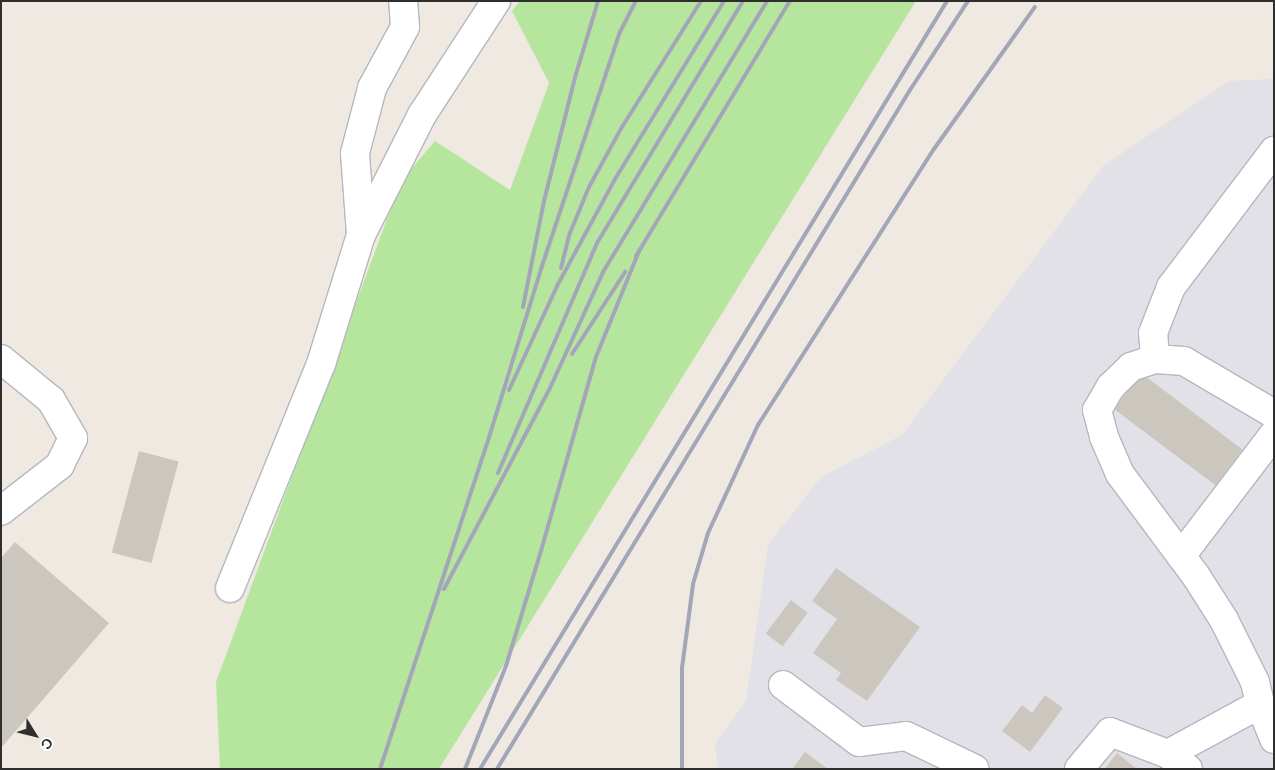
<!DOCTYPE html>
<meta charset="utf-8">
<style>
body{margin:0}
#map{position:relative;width:1275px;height:770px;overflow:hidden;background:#efe9e1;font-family:"Work Sans",sans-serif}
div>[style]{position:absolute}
.industrial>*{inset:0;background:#e3e1e8}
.green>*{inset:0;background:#b6e59e}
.building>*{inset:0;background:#cbc7bf;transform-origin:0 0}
.roads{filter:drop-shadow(1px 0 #b4b7c1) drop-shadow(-1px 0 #b4b7c1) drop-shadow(0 1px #b4b7c1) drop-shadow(0 -1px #b4b7c1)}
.minor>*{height:28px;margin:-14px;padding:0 14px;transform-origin:14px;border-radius:14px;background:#fff}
.rail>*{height:4px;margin:-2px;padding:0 2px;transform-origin:2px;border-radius:2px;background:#a3a6b8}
span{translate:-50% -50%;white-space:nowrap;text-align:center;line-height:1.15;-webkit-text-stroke:4.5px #fff;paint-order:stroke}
.frame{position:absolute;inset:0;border:2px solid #2e2e2e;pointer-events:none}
.north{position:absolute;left:10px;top:710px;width:50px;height:50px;-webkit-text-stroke:4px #fff;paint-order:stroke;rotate:126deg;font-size:14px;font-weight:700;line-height:20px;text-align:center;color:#2e2e2e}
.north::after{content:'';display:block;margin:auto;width:18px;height:22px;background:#2e2e2e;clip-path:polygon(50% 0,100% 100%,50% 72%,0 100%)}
</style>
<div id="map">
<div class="industrial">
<i style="clip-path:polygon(1274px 79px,1274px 769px,718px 769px,715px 744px,746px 701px,768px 545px,821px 477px,902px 435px,1103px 166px,1229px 81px)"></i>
</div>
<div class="green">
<i style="clip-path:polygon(520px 1px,916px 1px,439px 769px,220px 769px,216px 682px,401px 181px,435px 141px,510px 190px,549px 83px,512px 11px)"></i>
</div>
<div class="building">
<i style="left:1141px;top:373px;width:127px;height:45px;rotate:37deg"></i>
<i style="left:139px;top:451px;width:41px;height:105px;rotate:15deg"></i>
<i style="clip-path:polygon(15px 542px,109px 623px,1px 748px,1px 558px)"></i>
<i style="clip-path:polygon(836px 568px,920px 627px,867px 701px,836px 680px,841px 673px,813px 653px,837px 619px,812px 601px)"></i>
<i style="left:791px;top:600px;width:21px;height:42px;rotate:37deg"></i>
<i style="clip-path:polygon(1045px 695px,1063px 708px,1030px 752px,1002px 731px,1022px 705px,1032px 713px)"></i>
<i style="clip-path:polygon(805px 752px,828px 769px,792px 769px)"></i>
<i style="clip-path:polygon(1117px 753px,1137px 769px,1105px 769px)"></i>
</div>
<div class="roads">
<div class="minor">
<i style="left:361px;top:235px;width:135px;rotate:-63.1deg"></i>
<i style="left:422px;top:115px;width:136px;rotate:-57deg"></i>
<i style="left:1px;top:359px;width:65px;rotate:39.4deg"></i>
<i style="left:51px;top:400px;width:44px;rotate:59.9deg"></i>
<i style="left:73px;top:438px;width:30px;rotate:116deg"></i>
<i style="left:60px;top:465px;width:75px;rotate:142.1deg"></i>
<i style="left:1155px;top:359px;width:26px;rotate:-94deg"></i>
<i style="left:1153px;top:333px;width:49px;rotate:-68.6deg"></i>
<i style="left:1171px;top:287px;width:171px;rotate:-52.9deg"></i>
<i style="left:1274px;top:414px;width:104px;rotate:-149.5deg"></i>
<i style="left:1184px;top:361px;width:29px;rotate:-176deg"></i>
<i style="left:1155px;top:359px;width:25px;rotate:162deg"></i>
<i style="left:1131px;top:367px;width:28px;rotate:136deg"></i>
<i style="left:1111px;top:386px;width:28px;rotate:120deg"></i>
<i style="left:1097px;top:410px;width:28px;rotate:75deg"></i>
<i style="left:1104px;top:437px;width:40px;rotate:66.6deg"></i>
<i style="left:1120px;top:474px;width:127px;rotate:53.3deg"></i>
<i style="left:1196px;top:576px;width:52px;rotate:57.5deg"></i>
<i style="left:1224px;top:620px;width:69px;rotate:63.4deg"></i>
<i style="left:1255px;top:682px;width:23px;rotate:77deg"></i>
<i style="left:1260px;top:704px;width:38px;rotate:68deg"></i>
<i style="left:1181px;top:556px;width:153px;rotate:-52.7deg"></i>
<i style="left:230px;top:588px;width:242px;rotate:-67.9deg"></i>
<i style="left:321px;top:364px;width:135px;rotate:-72.8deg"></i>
<i style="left:361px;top:235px;width:82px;rotate:-94.2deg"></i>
<i style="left:355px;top:153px;width:67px;rotate:-75.3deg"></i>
<i style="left:372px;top:88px;width:69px;rotate:-61.6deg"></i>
<i style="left:405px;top:27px;width:26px;rotate:-94deg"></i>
<i style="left:783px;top:685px;width:95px;rotate:36.9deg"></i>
<i style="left:859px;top:742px;width:47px;rotate:-7.3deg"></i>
<i style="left:906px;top:736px;width:76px;rotate:25.6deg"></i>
<i style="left:1168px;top:754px;width:105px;rotate:-28.5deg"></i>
<i style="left:1079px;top:769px;width:48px;rotate:-50deg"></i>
<i style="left:1110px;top:732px;width:62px;rotate:20.8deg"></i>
<i style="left:1168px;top:754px;width:25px;rotate:37deg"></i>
</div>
</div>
<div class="rail">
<i style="left:636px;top:256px;width:298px;rotate:-58.9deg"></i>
<i style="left:561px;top:268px;width:36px;rotate:-76deg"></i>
<i style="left:570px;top:233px;width:50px;rotate:-67.6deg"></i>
<i style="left:589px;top:187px;width:68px;rotate:-61.2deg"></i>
<i style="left:622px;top:127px;width:149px;rotate:-57.9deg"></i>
<i style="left:523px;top:307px;width:108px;rotate:-78.8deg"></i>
<i style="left:544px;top:201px;width:131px;rotate:-75.9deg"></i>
<i style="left:576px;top:74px;width:76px;rotate:-73.2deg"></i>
<i style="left:572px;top:354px;width:98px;rotate:-57.1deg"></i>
<i style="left:509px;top:390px;width:115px;rotate:-65.2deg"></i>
<i style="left:557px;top:286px;width:122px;rotate:-61.5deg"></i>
<i style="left:615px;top:179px;width:209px;rotate:-58.5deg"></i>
<i style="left:498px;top:473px;width:250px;rotate:-66.7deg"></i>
<i style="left:597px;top:243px;width:283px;rotate:-58.9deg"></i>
<i style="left:444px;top:589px;width:227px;rotate:-62.2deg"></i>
<i style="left:550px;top:388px;width:128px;rotate:-65.4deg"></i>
<i style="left:603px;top:272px;width:317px;rotate:-58.8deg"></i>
<i style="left:380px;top:769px;width:353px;rotate:-71.8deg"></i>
<i style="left:490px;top:434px;width:173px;rotate:-72.8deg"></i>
<i style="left:541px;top:269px;width:250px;rotate:-71.6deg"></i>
<i style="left:620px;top:32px;width:35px;rotate:-63deg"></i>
<i style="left:465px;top:769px;width:111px;rotate:-68.3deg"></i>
<i style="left:506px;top:666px;width:120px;rotate:-73.1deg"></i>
<i style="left:541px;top:551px;width:202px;rotate:-74.2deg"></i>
<i style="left:596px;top:357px;width:114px;rotate:-67.9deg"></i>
<i style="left:480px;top:769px;width:899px;rotate:-58.7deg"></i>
<i style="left:497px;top:769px;width:795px;rotate:-58.69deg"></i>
<i style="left:910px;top:90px;width:106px;rotate:-56.9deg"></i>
<i style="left:682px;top:769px;width:101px;rotate:-90deg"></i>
<i style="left:682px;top:668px;width:85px;rotate:-82.5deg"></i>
<i style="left:693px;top:584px;width:53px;rotate:-73.6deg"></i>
<i style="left:708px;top:533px;width:119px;rotate:-65.2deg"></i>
<i style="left:758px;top:425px;width:327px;rotate:-57.5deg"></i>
<i style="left:934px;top:149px;width:174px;rotate:-54.6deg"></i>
</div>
<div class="frame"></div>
<div class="north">С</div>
</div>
